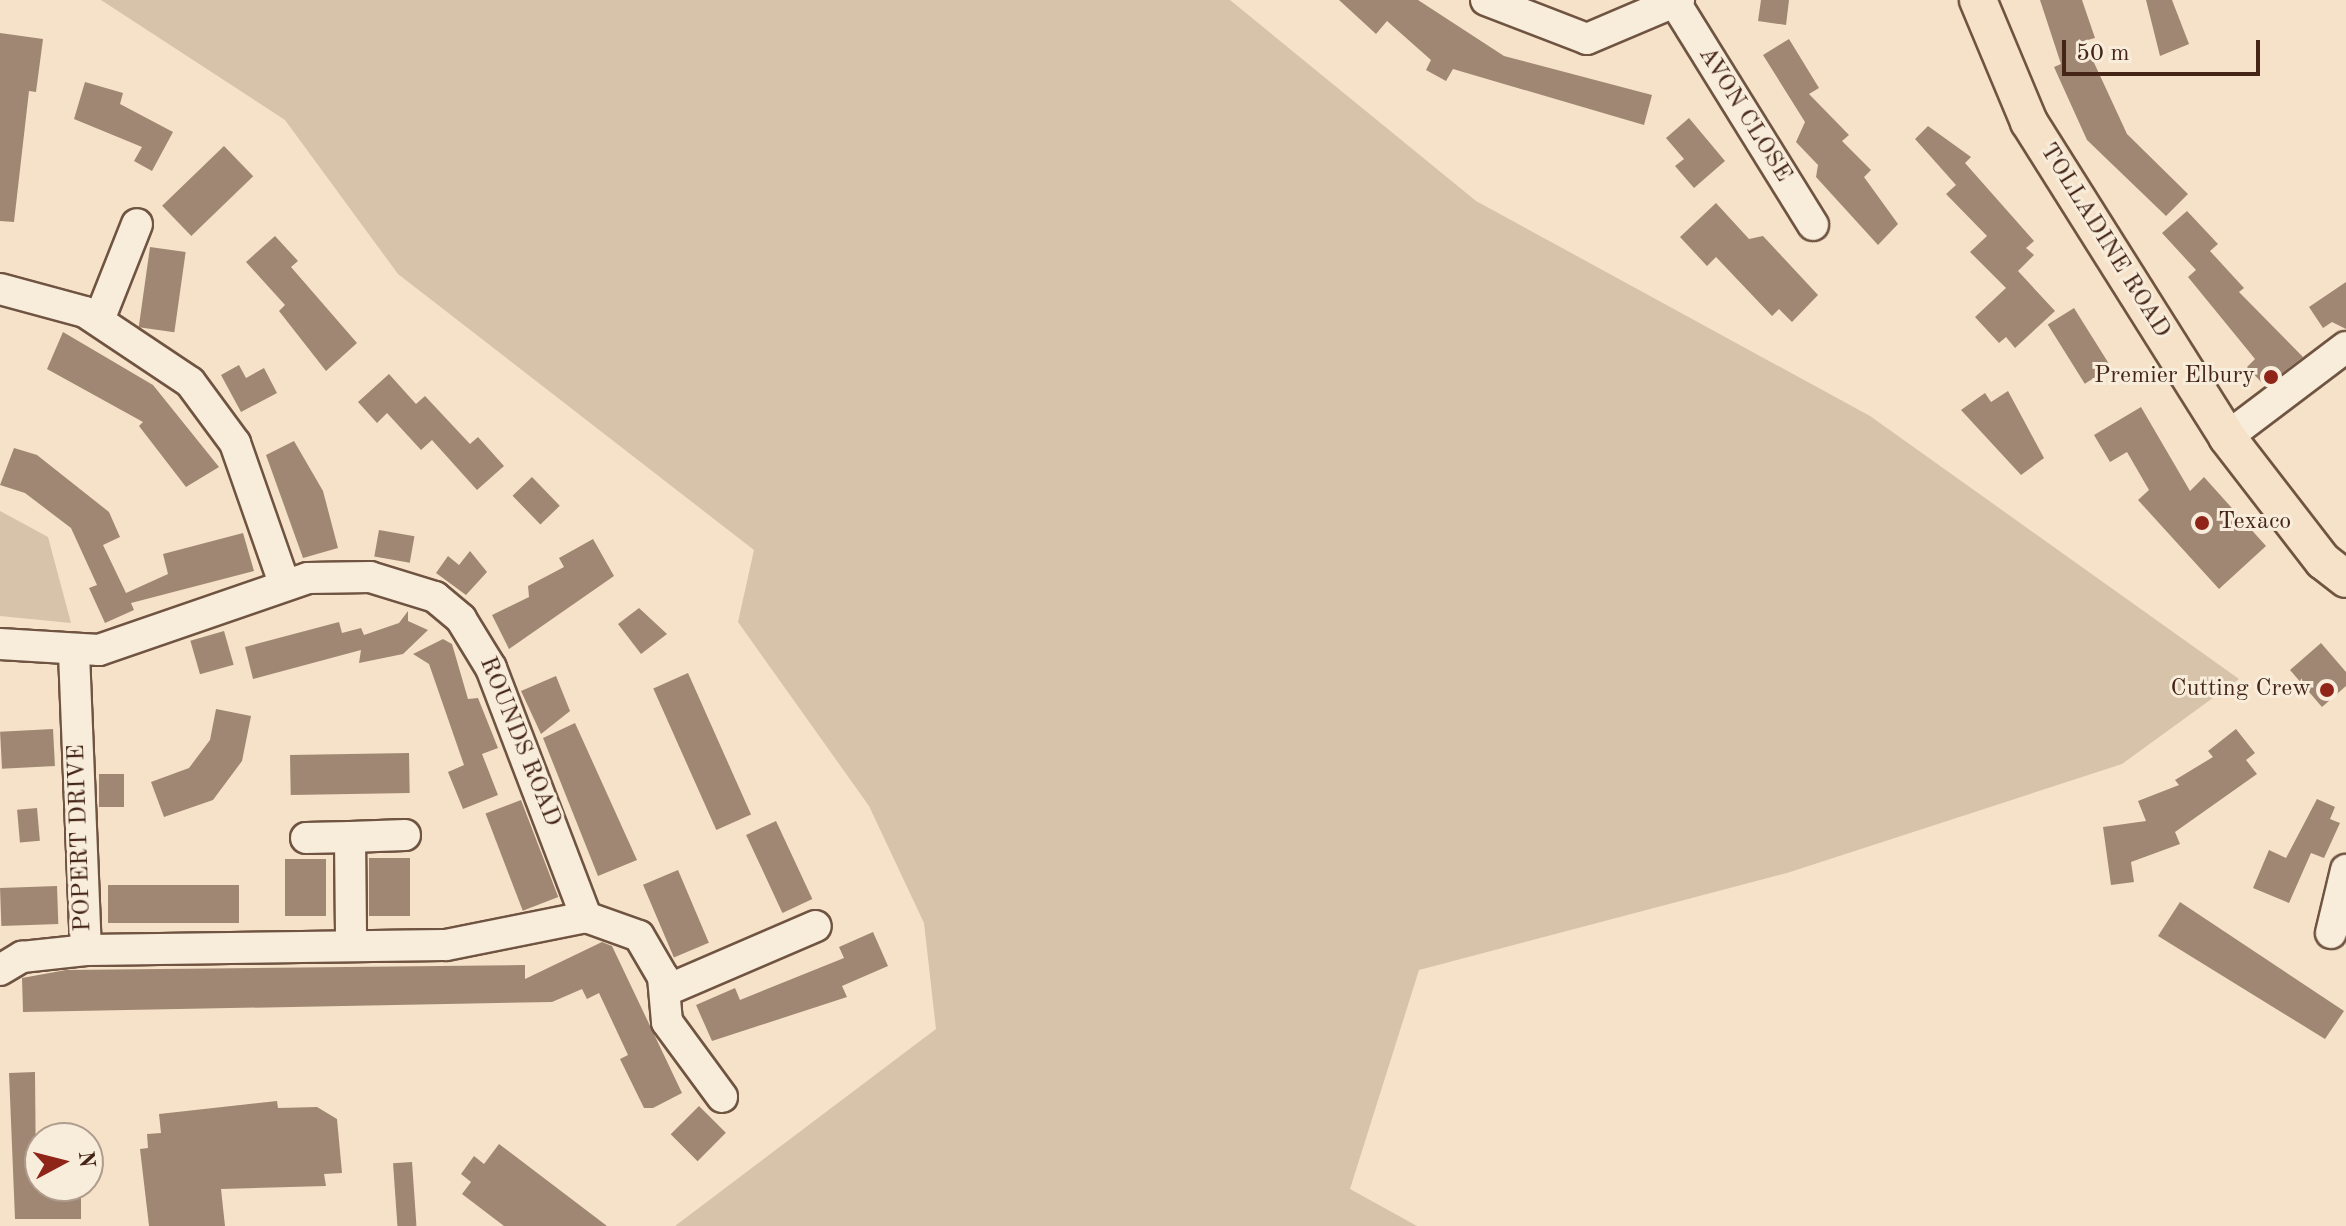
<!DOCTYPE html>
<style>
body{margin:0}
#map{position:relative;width:2346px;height:1226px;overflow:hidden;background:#f5e2c8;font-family:"Old Standard TT",serif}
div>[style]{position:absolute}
.green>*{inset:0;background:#d7c2aa}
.building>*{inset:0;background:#a08773;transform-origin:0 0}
.roads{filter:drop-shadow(2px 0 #705442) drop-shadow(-2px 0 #705442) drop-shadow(0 2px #705442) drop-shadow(0 -2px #705442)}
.minor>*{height:30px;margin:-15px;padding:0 15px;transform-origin:15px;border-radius:15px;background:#f8ecdb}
.major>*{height:36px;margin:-18px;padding:0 18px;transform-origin:18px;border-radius:18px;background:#f5e2c8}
.dots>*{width:22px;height:22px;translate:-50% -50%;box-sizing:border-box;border:4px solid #f8ecdb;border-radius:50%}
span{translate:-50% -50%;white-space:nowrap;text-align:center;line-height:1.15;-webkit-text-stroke:6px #f8ecdb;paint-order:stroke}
.street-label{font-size:24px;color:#442516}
.poi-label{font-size:24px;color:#442516}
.right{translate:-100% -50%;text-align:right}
.left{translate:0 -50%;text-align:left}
.north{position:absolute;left:24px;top:1122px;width:80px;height:80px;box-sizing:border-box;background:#f8ecdb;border:2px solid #b09c8c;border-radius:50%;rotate:83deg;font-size:22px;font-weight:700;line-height:32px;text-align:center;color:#442516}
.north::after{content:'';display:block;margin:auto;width:28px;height:36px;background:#8f2418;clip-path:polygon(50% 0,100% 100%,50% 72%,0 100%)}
.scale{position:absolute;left:2062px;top:40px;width:198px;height:36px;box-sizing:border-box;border:4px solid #442516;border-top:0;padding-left:10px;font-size:24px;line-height:28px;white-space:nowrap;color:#442516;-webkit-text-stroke:6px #f8ecdb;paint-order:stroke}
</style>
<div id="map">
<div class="green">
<i style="clip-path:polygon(101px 0,1230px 0,1476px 201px,1870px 416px,2239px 679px,2122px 764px,1787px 873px,1419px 970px,1350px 1189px,1417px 1226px,675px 1226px,936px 1029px,924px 923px,869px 806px,738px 622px,754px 550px,398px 274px,285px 120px)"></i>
<i style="clip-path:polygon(0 511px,48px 537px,71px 623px,0 616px)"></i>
</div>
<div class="building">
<i style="clip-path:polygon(1339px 0,1418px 0,1504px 56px,1652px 95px,1644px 125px,1453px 69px,1446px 81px,1426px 70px,1431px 60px,1387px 21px,1376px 34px)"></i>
<i style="clip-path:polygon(1761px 0,1789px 0,1786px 25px,1758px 21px)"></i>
<i style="clip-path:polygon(2040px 0,2082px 0,2095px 38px,2084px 41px,2127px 134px,2188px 194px,2166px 216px,2087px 140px,2054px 67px,2061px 64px)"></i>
<i style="clip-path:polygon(2146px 0,2172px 0,2189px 44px,2160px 56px)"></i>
<i style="clip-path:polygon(0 33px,43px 39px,36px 92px,29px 91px,14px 222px,0 221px)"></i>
<i style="clip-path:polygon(1789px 39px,1819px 88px,1809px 94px,1849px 135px,1842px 141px,1871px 170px,1864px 177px,1898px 224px,1878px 245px,1816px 177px,1818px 165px,1796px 142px,1805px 122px,1763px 55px)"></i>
<i style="clip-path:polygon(85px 82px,123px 93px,120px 104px,173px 132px,152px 171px,134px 161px,142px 147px,74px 119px)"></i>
<i style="clip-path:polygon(1689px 118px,1725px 161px,1694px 188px,1675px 166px,1684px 159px,1666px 138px)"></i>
<i style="clip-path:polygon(1928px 126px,1971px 157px,1965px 163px,2034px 241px,2026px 248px,2034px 255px,2018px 271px,2055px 311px,2015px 348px,2006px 337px,1999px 343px,1975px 317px,2006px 288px,1970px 252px,1987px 236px,1946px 194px,1956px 185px,1915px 139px)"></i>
<i style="left:224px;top:146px;width:42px;height:86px;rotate:46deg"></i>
<i style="clip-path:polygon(1716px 203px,1749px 239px,1763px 236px,1818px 295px,1792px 322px,1779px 309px,1772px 316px,1716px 257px,1707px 266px,1680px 237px)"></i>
<i style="clip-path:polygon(2187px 211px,2218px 244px,2210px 251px,2244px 288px,2239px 292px,2303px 357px,2265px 386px,2247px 367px,2255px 359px,2188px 277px,2196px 270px,2162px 233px)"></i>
<i style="clip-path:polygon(275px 236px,298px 261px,291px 267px,357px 343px,326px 371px,279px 311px,285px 305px,246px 262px)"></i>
<i style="left:150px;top:247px;width:36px;height:81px;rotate:8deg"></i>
<i style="clip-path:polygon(2346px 282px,2346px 329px,2332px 322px,2323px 328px,2309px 307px)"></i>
<i style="left:2074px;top:308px;width:70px;height:31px;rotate:58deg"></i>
<i style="clip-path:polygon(63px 332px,153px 385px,219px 467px,186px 487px,139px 426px,143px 422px,47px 369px)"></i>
<i style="clip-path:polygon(239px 365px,246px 378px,264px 368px,277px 393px,241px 412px,221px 375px)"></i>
<i style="clip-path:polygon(389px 374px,416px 404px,425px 396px,470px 444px,478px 437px,504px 466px,477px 490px,432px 440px,421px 450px,387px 413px,377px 423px,358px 402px)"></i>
<i style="clip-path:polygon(2008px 391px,2044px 458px,2021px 475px,1961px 410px,1985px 393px,1991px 402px)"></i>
<i style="clip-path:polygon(2141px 407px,2190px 491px,2204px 477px,2266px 546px,2219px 589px,2138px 500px,2149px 490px,2127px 452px,2110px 462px,2094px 435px)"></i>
<i style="clip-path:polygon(294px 441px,323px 491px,338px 548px,303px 558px,266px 455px)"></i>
<i style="clip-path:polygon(14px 448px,37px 455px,109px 512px,120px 537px,103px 545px,126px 593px,168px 574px,163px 554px,243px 533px,254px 571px,131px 603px,134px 610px,105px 623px,89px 588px,97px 585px,71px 528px,25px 493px,0 485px)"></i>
<i style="left:532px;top:477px;width:40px;height:27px;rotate:46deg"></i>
<i style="left:379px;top:530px;width:36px;height:27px;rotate:10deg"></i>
<i style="clip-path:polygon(593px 539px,614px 576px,509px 649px,492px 615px,529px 597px,528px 586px,564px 567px,559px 558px)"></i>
<i style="clip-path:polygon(470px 551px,487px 572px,466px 595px,436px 573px,448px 556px,459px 565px)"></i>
<i style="clip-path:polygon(639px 608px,667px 634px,641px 654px,618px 624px)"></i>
<i style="clip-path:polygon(408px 611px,408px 621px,428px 630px,403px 654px,359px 663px,361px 650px,253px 679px,245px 647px,339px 622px,342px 633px,361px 628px,364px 635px,399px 623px)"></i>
<i style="left:224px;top:631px;width:35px;height:35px;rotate:74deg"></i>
<i style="clip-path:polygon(443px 639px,452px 644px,468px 699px,478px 698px,498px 748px,482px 754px,498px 795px,463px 809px,448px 772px,464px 765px,429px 664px,413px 654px)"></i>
<i style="clip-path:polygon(2321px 643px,2346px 672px,2346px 686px,2322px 707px,2290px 670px)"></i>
<i style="left:688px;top:673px;width:155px;height:38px;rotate:66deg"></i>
<i style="clip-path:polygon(556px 676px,570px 711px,541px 734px,521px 691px)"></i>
<i style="clip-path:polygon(216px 709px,251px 716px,242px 761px,213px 800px,164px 817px,151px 782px,189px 768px,210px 740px)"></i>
<i style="clip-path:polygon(575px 723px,637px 860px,598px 876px,543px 738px)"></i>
<i style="left:53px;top:729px;width:37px;height:53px;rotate:87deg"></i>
<i style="clip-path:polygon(2236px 729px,2255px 753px,2246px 760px,2257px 774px,2175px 832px,2180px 844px,2131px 862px,2134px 882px,2111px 885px,2103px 827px,2146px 821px,2138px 801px,2179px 785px,2175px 780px,2213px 757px,2208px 751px)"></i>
<i style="left:409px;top:753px;width:40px;height:119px;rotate:89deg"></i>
<i style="left:99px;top:774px;width:25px;height:33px"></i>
<i style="clip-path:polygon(2317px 799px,2335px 807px,2330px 819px,2340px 823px,2324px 858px,2311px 853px,2289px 903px,2253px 888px,2269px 850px,2286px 858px)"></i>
<i style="left:521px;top:800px;width:104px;height:38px;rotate:69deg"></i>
<i style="left:37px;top:808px;width:33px;height:20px;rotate:85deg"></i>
<i style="left:776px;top:821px;width:86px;height:33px;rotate:65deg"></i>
<i style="left:369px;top:858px;width:41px;height:58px"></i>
<i style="left:285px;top:859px;width:41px;height:57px"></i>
<i style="left:678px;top:870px;width:79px;height:38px;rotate:67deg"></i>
<i style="left:108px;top:885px;width:131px;height:38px"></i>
<i style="left:57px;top:886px;width:38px;height:57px;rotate:88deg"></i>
<i style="clip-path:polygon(2180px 902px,2344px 1011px,2325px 1039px,2158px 936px)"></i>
<i style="clip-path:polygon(873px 932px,888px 966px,842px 986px,847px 997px,712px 1041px,696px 1005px,735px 988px,740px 1000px,844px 958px,839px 947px)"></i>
<i style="clip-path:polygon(602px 942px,612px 946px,682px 1093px,653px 1108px,644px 1108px,620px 1059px,628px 1055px,599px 993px,587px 999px,582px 989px,552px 1002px,23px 1012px,22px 978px,66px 970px,525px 965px,525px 979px)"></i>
<i style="clip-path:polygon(35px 1072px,36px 1180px,40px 1186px,81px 1186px,81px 1219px,15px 1219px,9px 1073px)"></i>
<i style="clip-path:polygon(277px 1101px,278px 1108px,317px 1107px,337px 1119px,342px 1173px,324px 1174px,326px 1186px,221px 1189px,225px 1226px,149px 1226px,140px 1149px,148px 1148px,147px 1134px,161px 1133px,159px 1114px)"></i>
<i style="left:699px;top:1106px;width:38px;height:40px;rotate:45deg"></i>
<i style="clip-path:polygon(499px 1144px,607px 1226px,504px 1226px,462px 1194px,471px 1182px,461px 1174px,474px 1156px,484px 1164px)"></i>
<i style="left:412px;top:1162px;width:64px;height:19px;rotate:86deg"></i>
</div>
<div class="roads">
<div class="minor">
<i style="left:1486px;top:0;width:108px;rotate:21.1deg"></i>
<i style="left:1587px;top:39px;width:100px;rotate:-23deg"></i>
<i style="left:1676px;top:4px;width:260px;rotate:58.2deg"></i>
<i style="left:0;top:289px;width:88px;rotate:15.1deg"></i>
<i style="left:85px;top:312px;width:126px;rotate:33.7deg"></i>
<i style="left:190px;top:382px;width:76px;rotate:53.6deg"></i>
<i style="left:235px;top:443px;width:148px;rotate:70.7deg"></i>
<i style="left:99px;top:320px;width:103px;rotate:-68.4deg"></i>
<i style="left:2227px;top:437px;width:149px;rotate:-37.1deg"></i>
<i style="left:0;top:644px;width:99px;rotate:3.5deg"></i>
<i style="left:99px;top:650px;width:221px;rotate:-19deg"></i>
<i style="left:308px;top:578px;width:62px;rotate:-0.9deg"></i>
<i style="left:370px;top:577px;width:68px;rotate:17.1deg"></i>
<i style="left:435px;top:597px;width:34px;rotate:40deg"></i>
<i style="left:461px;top:619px;width:57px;rotate:58.5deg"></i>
<i style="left:491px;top:668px;width:267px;rotate:69.1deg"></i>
<i style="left:586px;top:917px;width:56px;rotate:19.7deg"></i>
<i style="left:639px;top:936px;width:48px;rotate:59.7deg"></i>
<i style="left:663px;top:977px;width:45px;rotate:84.9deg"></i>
<i style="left:667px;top:1022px;width:93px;rotate:53.7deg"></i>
<i style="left:74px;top:653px;width:297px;rotate:87.7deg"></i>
<i style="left:86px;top:950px;width:360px;rotate:-0.8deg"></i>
<i style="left:446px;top:945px;width:143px;rotate:-11.3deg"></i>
<i style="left:350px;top:837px;width:55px;rotate:-2.1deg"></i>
<i style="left:306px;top:838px;width:44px;rotate:-1.3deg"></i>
<i style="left:350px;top:837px;width:104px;rotate:89.4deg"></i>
<i style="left:2331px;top:933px;width:65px;rotate:-76.6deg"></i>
<i style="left:0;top:970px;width:26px;rotate:-31deg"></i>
<i style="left:22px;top:957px;width:64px;rotate:-6.2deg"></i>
<i style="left:665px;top:991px;width:164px;rotate:-23.3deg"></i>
</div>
<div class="major">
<i style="left:1978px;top:0;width:132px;rotate:67.3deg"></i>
<i style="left:2029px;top:122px;width:372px;rotate:57.8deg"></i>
<i style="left:2227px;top:437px;width:157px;rotate:52.3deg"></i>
<i style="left:2323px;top:561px;width:29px;rotate:38deg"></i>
</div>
</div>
<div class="dots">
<i style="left:2271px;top:377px;background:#8f2418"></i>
<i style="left:2202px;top:523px;background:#8f2418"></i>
<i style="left:2327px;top:690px;background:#8f2418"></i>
</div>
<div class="street-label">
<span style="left:1744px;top:115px;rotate:58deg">AVON CLOSE</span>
<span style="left:2104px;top:241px;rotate:58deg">TOLLADINE ROAD</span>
<span style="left:519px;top:742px;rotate:68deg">ROUNDS ROAD</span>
<span style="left:81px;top:838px;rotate:-92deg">POPERT DRIVE</span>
</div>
<div class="poi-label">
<span class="right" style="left:2255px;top:377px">Premier Elbury</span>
<span class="left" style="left:2218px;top:523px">Texaco</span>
<span class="right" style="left:2311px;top:690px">Cutting Crew</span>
</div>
<div class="north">N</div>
<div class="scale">50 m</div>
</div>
